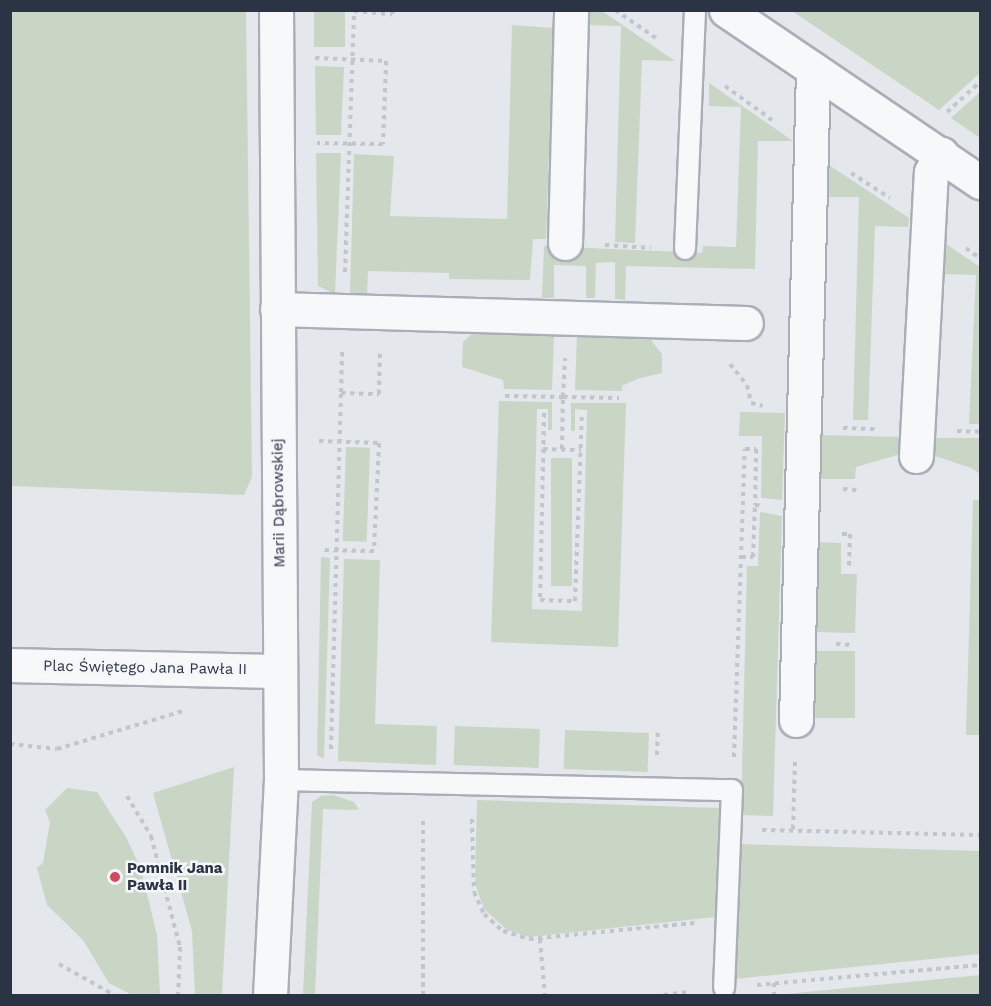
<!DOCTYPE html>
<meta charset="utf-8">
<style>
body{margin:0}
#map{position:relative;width:991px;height:1006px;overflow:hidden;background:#e4e7ec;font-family:"Work Sans",sans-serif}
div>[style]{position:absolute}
.green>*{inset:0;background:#c9d6c5;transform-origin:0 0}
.path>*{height:4px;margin-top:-2px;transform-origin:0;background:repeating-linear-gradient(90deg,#c2c5cb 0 4.5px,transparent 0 9px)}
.roads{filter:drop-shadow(2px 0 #a9aeb7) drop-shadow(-2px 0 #a9aeb7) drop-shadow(0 2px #a9aeb7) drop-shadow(0 -2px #a9aeb7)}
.service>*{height:20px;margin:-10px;padding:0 10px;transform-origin:10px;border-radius:10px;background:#f7f8fa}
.minor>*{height:33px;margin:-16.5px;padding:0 16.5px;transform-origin:16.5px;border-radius:16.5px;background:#f7f8fa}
.dots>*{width:16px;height:16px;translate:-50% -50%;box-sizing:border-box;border:3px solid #f4f6f9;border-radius:50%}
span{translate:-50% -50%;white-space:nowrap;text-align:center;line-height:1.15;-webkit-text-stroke:5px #f4f6f9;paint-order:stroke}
.street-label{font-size:15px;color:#2b3445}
.poi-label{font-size:15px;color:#2b3445;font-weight:700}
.left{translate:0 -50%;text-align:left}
.frame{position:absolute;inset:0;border:12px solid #2b3445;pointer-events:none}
</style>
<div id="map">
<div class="green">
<i style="clip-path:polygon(10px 11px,246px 11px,252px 477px,244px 495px,11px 486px)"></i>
<i style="left:314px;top:11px;width:31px;height:36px"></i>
<i style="clip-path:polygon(589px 11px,602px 11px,675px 61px,642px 60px,635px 243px,615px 242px,621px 26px,588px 25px)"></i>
<i style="clip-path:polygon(792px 11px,980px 11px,980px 73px,939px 110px)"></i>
<i style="clip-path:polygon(512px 25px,553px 28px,546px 239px,533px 239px,530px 280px,449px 279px,449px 273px,368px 271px,367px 295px,350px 295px,354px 154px,394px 156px,390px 216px,507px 219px)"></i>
<i style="clip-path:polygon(315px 66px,344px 67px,341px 135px,316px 135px)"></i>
<i style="clip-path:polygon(709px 83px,793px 141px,758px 141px,755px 269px,626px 266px,625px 300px,615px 299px,615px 262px,596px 263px,595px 298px,586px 298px,586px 266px,554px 265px,554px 298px,542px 298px,544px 246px,702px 253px,703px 246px,736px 247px,741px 107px,709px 106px)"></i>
<i style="clip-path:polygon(980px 92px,980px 138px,951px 118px)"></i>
<i style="clip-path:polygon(316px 153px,341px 153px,335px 294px,318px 286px)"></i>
<i style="clip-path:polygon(826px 163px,909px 218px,908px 227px,875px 226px,868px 420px,853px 420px,859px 197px,826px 197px)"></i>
<i style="clip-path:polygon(943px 242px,980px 267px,980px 424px,969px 424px,976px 275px,942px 274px)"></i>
<i style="clip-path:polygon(473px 333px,554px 335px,552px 390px,504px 389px,503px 380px,462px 367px,463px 342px)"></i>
<i style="clip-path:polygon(577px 334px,648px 336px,662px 354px,662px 373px,637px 379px,622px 386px,622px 391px,575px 390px)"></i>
<i style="clip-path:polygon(499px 401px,552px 402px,552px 430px,548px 430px,548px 409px,537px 409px,532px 609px,582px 611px,587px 410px,575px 409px,575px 431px,571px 431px,571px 403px,626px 403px,618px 647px,491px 642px)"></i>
<i style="clip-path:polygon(740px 412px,785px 413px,782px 500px,761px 498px,762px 436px,739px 436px)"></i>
<i style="clip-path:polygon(820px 435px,902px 437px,901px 454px,856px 467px,855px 479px,818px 479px)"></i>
<i style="clip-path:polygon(936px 438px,980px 438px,980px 483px,979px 473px,971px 468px,935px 456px)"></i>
<i style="left:346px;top:447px;width:24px;height:94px;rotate:2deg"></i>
<i style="left:551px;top:458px;width:21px;height:128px"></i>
<i style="clip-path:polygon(973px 500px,980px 500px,980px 735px,966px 735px)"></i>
<i style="clip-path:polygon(760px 512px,782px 516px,773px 816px,741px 815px,747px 566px,758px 566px)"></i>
<i style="clip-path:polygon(817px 542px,841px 543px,841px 574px,857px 574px,855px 633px,814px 632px)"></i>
<i style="clip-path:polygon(321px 557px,330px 558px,324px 759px,317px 755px)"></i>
<i style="clip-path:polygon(344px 559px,380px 560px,375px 724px,437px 726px,436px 765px,338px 761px)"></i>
<i style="left:814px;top:651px;width:41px;height:67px"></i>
<i style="left:455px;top:726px;width:85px;height:39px;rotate:2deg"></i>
<i style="left:565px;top:730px;width:84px;height:39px;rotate:2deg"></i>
<i style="clip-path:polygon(234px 767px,222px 995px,195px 995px,192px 931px,153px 793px)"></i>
<i style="clip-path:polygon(67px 788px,97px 792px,126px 837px,141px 869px,157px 935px,160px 995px,132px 995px,109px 983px,83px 940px,47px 905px,37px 868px,43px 863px,50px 822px,45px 810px)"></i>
<i style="clip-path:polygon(333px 795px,354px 802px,359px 810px,323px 809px,315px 995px,303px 995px,312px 802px,321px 796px)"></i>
<i style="clip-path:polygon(477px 800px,719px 808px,715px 917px,529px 937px,507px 930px,484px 909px,475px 884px)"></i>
<i style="clip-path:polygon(740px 844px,980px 851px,980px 954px,734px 979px)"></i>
<i style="clip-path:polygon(980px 975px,980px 995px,786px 995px,786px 994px)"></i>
</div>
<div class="path">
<i style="left:615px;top:10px;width:53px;rotate:34.3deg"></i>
<i style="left:354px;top:11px;width:38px;rotate:5deg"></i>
<i style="left:392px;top:14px;width:4px;rotate:-76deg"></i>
<i style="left:315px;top:58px;width:71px;rotate:2.4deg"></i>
<i style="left:386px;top:61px;width:83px;rotate:92.1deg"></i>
<i style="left:383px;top:144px;width:66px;rotate:-179.1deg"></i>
<i style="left:725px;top:86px;width:58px;rotate:35.9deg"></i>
<i style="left:947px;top:112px;width:45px;rotate:-42.3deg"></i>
<i style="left:851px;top:173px;width:46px;rotate:32.7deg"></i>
<i style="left:605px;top:245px;width:46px;rotate:3.7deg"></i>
<i style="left:966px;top:248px;width:17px;rotate:36deg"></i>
<i style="left:345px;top:272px;width:262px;rotate:-88deg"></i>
<i style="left:342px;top:352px;width:41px;rotate:91.4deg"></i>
<i style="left:341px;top:393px;width:38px;rotate:2deg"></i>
<i style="left:379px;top:394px;width:42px;rotate:-88.6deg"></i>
<i style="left:730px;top:364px;width:27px;rotate:51deg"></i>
<i style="left:747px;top:385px;width:18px;rotate:77deg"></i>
<i style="left:751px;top:403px;width:12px;rotate:14deg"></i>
<i style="left:505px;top:396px;width:58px;rotate:1deg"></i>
<i style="left:563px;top:397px;width:39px;rotate:-87deg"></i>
<i style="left:544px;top:413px;width:187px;rotate:91.2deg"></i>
<i style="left:540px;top:600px;width:35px;rotate:2deg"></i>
<i style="left:575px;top:601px;width:189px;rotate:-87.9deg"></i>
<i style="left:843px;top:428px;width:35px;rotate:2deg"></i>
<i style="left:957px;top:431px;width:23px;rotate:2deg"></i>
<i style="left:319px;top:441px;width:60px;rotate:1.9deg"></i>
<i style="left:379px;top:443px;width:108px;rotate:92.7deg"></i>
<i style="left:374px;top:551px;width:53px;rotate:-178.9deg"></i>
<i style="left:543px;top:449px;width:38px;rotate:2deg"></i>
<i style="left:562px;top:449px;width:52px;rotate:-88.9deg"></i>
<i style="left:563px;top:397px;width:56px;rotate:1deg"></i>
<i style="left:843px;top:489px;width:14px;rotate:4deg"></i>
<i style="left:842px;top:534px;width:8px"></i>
<i style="left:850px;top:534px;width:36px;rotate:92deg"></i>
<i style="left:741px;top:557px;width:12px"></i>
<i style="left:753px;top:557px;width:52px;rotate:-87.8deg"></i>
<i style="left:755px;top:505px;width:8px;rotate:7deg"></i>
<i style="left:836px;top:644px;width:15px;rotate:4deg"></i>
<i style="left:10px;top:744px;width:47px;rotate:6.1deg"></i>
<i style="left:57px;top:749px;width:132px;rotate:-16.8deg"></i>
<i style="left:331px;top:749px;width:356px;rotate:-88.4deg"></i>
<i style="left:657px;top:755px;width:24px;rotate:-88deg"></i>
<i style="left:734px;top:757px;width:308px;rotate:-88deg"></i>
<i style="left:745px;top:449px;width:11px"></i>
<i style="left:756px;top:449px;width:56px;rotate:91deg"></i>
<i style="left:127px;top:796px;width:47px;rotate:59deg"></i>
<i style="left:151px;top:836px;width:115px;rotate:75.4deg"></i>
<i style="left:180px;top:947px;width:49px;rotate:92.3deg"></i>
<i style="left:472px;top:819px;width:73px;rotate:88.4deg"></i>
<i style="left:474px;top:892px;width:24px;rotate:66deg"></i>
<i style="left:484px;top:914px;width:25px;rotate:42deg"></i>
<i style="left:503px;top:931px;width:27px;rotate:17deg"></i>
<i style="left:529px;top:939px;width:166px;rotate:-5.5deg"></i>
<i style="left:793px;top:829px;width:69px;rotate:-88.3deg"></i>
<i style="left:762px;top:830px;width:218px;rotate:1.3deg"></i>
<i style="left:540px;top:939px;width:57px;rotate:85deg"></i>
<i style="left:59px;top:964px;width:65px;rotate:29.3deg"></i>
<i style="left:774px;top:983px;width:13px;rotate:90deg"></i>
<i style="left:757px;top:985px;width:224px;rotate:-5.1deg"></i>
<i style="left:423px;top:996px;width:179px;rotate:-90deg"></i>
<i style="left:655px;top:996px;width:35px;rotate:-7deg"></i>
</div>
<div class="roads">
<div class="service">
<i style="left:685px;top:249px;width:239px;rotate:-87.6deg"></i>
<i style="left:281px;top:780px;width:451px;rotate:1.3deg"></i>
<i style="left:732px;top:790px;width:198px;rotate:92.3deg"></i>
</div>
<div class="minor">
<i style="left:726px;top:10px;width:307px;rotate:34.1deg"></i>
<i style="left:565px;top:243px;width:233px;rotate:-88.5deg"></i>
<i style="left:277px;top:309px;width:469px;rotate:1.7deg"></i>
<i style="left:916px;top:456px;width:284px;rotate:-87deg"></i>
<i style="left:931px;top:172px;width:21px;rotate:-61deg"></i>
<i style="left:10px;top:665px;width:270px;rotate:1.3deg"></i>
<i style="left:796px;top:720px;width:651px;rotate:-88.5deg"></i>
<i style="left:270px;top:996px;width:216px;rotate:-87.1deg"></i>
<i style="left:281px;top:780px;width:770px;rotate:-90.37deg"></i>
</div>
</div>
<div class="dots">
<i style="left:115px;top:877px;background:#d1495b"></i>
</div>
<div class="street-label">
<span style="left:279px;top:503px;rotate:-91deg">Marii Dąbrowskiej</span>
<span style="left:145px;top:668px;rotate:1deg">Plac Świętego Jana Pawła II</span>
</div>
<div class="poi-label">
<span class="left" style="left:127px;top:877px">Pomnik Jana<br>Pawła II</span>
</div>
<div class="frame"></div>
</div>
